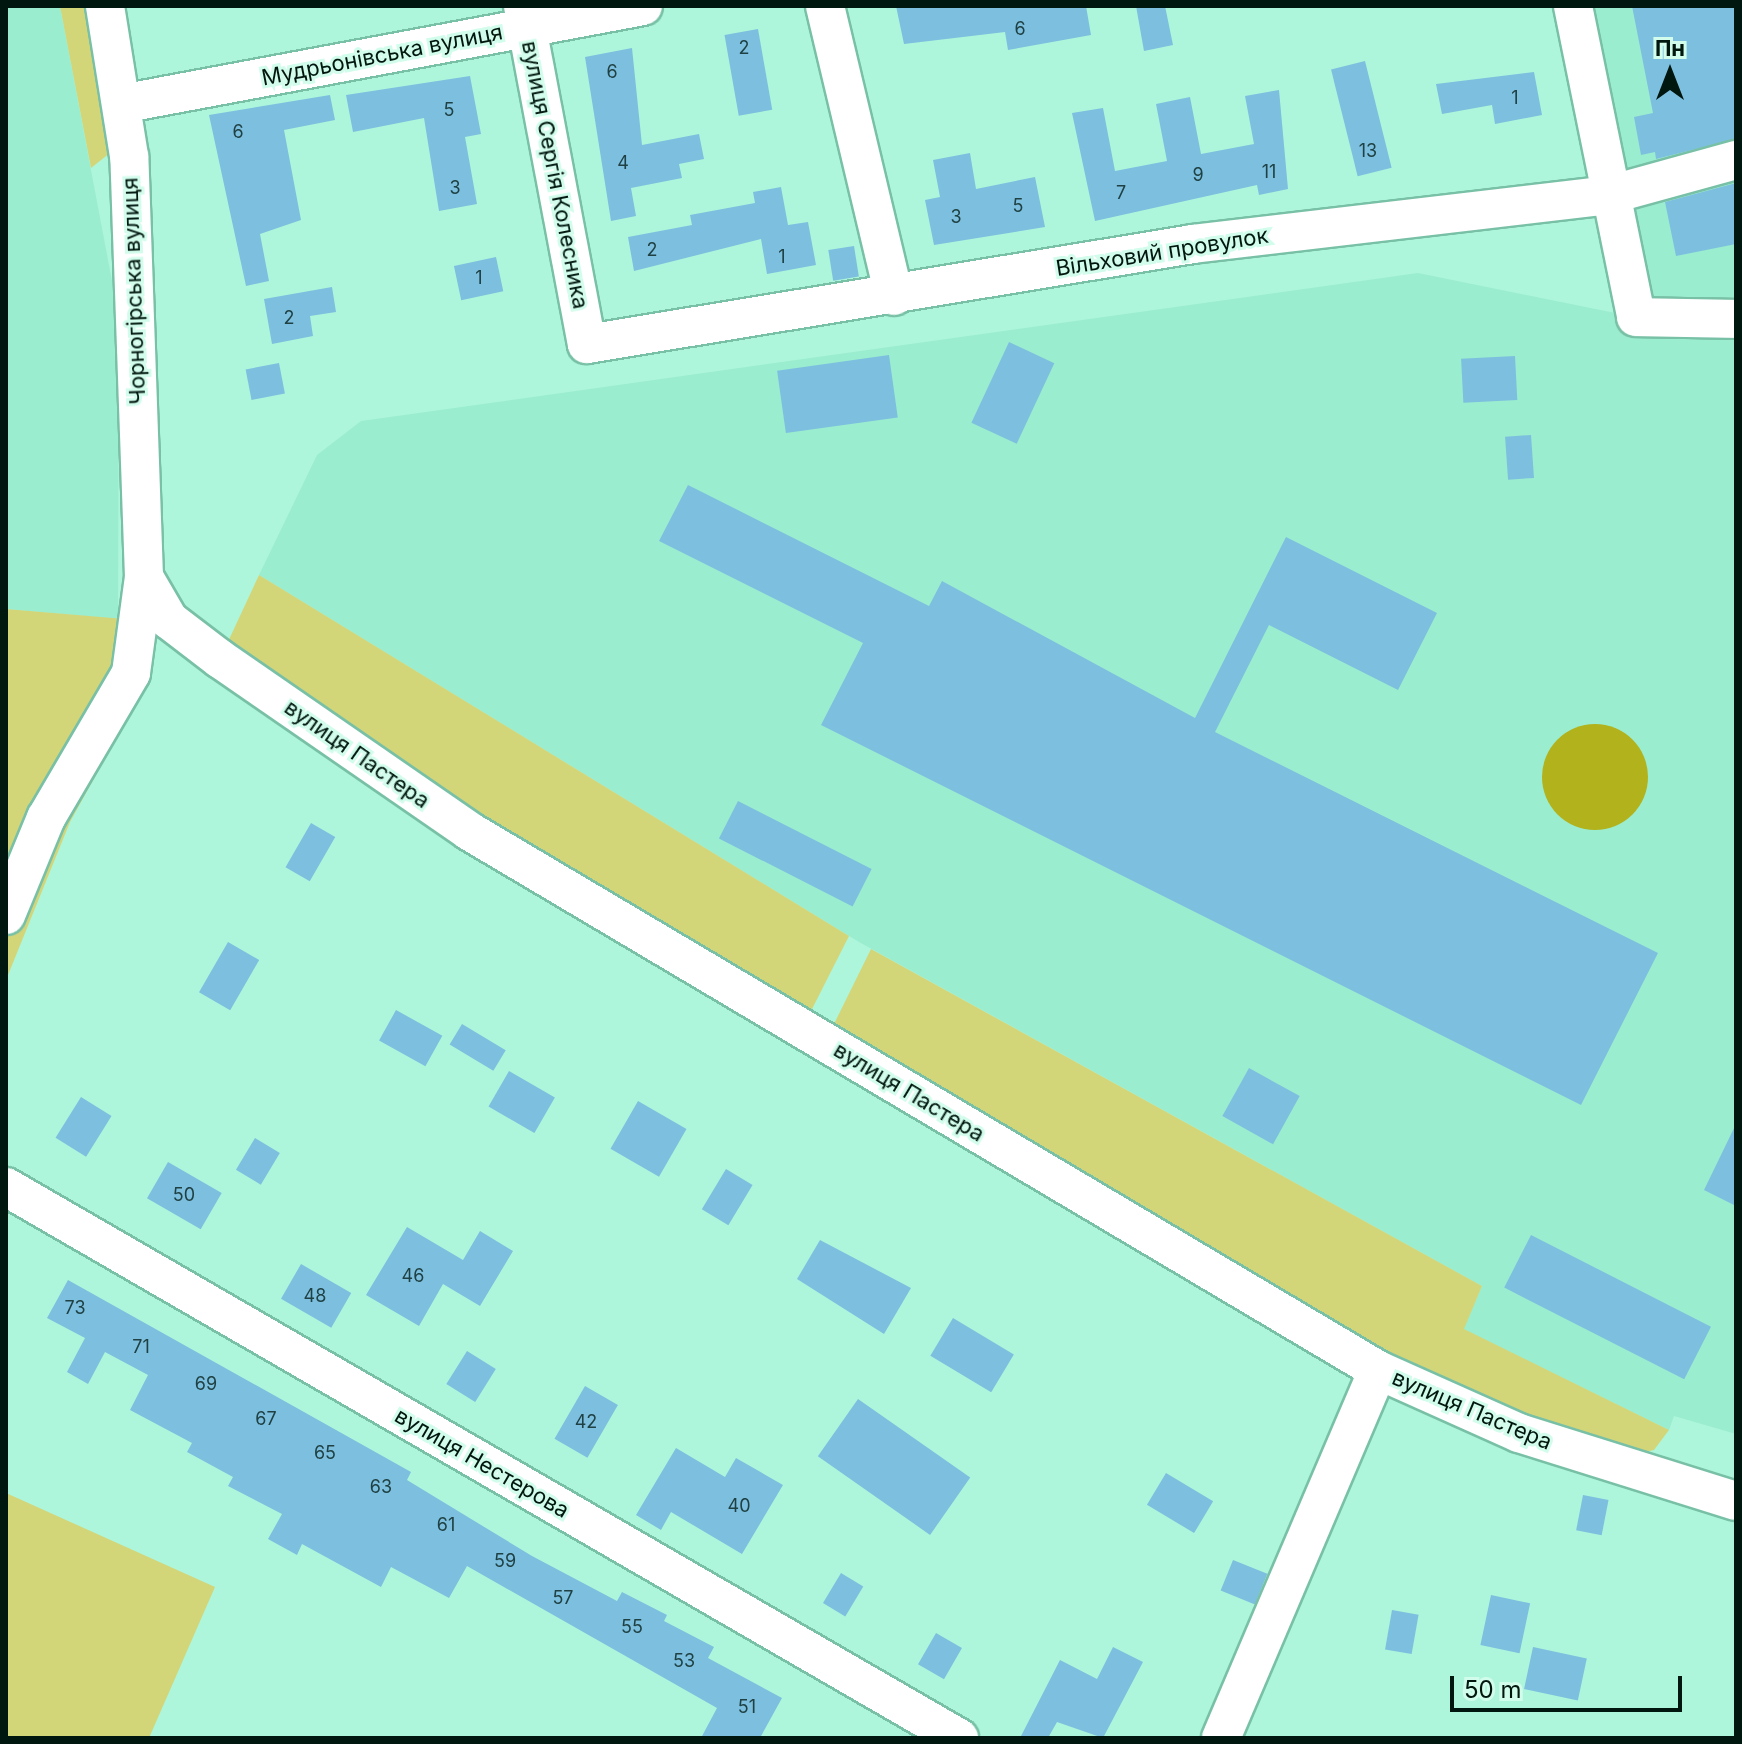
<!DOCTYPE html>
<meta charset="utf-8">
<style>
body{margin:0}
#map{position:relative;width:1742px;height:1744px;overflow:hidden;background:#adf6db;font-family:Inter,sans-serif}
div>[style]{position:absolute}
.built>*{inset:0;background:#9bedcf}
.green>*{inset:0;background:#d3d579}
.forest>*{inset:0;background:#b2b21d}
.round{border-radius:50%}
.building>*{inset:0;background:#7dbfdf;transform-origin:0 0}
.roads{filter:drop-shadow(2px 0 #78c0a6) drop-shadow(-2px 0 #78c0a6) drop-shadow(0 2px #78c0a6) drop-shadow(0 -2px #78c0a6)}
.minor>*{height:38px;margin:-19px;padding:0 19px;transform-origin:19px;border-radius:19px;background:#fff}
span{translate:-50% -50%;white-space:nowrap;text-align:center;line-height:1.15;-webkit-text-stroke:6px #d2fcec;paint-order:stroke}
.number-label{font-size:18px;color:#1f4143}
.number-label span{-webkit-text-stroke-width:0}
.street-label{font-size:22px;color:#00170f}
.frame{position:absolute;inset:0;border:8px solid #00170f;pointer-events:none}
.north{position:absolute;left:1630px;top:32px;width:80px;height:80px;-webkit-text-stroke:6px #d2fcec;paint-order:stroke;rotate:0deg;font-size:22px;font-weight:700;line-height:32px;text-align:center;color:#00170f}
.north::after{content:'';display:block;margin:auto;width:28px;height:36px;background:#00170f;clip-path:polygon(50% 0,100% 100%,50% 72%,0 100%)}
.scale{position:absolute;left:1450px;top:1676px;width:232px;height:36px;box-sizing:border-box;border:4px solid #00170f;border-top:0;padding-left:10px;font-size:24px;line-height:28px;white-space:nowrap;color:#00170f;-webkit-text-stroke:6px #d2fcec;paint-order:stroke}
</style>
<div id="map">
<div class="built">
<i style="clip-path:polygon(6px 6px,60px 6px,119px 318px,118px 619px,6px 609px)"></i>
<i style="clip-path:polygon(1573px 6px,1736px 6px,1736px 1434px,1674px 1416px,1669px 1430px,1463px 1329px,1482px 1286px,859px 942px,259px 575px,317px 455px,361px 421px,1418px 273px,1635px 317px)"></i>
</div>
<div class="green">
<i style="clip-path:polygon(60px 6px,89px 6px,115px 149px,91px 168px)"></i>
<i style="clip-path:polygon(259px 575px,849px 936px,809px 1015px,479px 820px,226px 646px)"></i>
<i style="clip-path:polygon(6px 609px,160px 622px,144px 688px,70px 822px,6px 980px)"></i>
<i style="clip-path:polygon(871px 949px,1482px 1286px,1464px 1329px,1669px 1430px,1654px 1450px,1626px 1456px,1527px 1424px,1385px 1357px,832px 1028px)"></i>
<i style="clip-path:polygon(6px 1493px,215px 1587px,149px 1738px,6px 1738px)"></i>
</div>
<div class="forest">
<i class="round" style="left:1542px;top:724px;width:106px;height:106px"></i>
</div>
<div class="building">
<i style="clip-path:polygon(896px 6px,1086px 6px,1091px 35px,1008px 50px,1005px 32px,904px 44px)"></i>
<i style="clip-path:polygon(1136px 6px,1165px 6px,1173px 45px,1144px 51px)"></i>
<i style="clip-path:polygon(1632px 6px,1736px 6px,1736px 139px,1656px 159px,1655px 152px,1641px 155px,1634px 117px,1653px 113px)"></i>
<i style="left:758px;top:29px;width:82px;height:34px;rotate:80deg"></i>
<i style="clip-path:polygon(632px 48px,642px 145px,699px 134px,704px 159px,679px 164px,682px 178px,631px 188px,636px 216px,611px 221px,585px 57px)"></i>
<i style="left:1365px;top:61px;width:110px;height:35px;rotate:76deg"></i>
<i style="clip-path:polygon(1534px 72px,1542px 115px,1495px 124px,1492px 105px,1442px 114px,1436px 84px)"></i>
<i style="clip-path:polygon(470px 76px,481px 134px,465px 137px,477px 204px,439px 211px,424px 118px,353px 132px,346px 95px)"></i>
<i style="clip-path:polygon(1279px 90px,1288px 189px,1259px 195px,1257px 185px,1095px 221px,1072px 113px,1103px 108px,1115px 171px,1167px 161px,1156px 104px,1190px 97px,1201px 154px,1254px 144px,1245px 96px)"></i>
<i style="clip-path:polygon(330px 95px,335px 120px,284px 130px,301px 220px,260px 234px,269px 281px,246px 286px,209px 115px)"></i>
<i style="clip-path:polygon(970px 153px,976px 189px,1035px 177px,1045px 227px,934px 245px,925px 200px,940px 197px,933px 160px)"></i>
<i style="clip-path:polygon(1736px 183px,1736px 244px,1676px 256px,1665px 202px)"></i>
<i style="clip-path:polygon(781px 187px,788px 225px,808px 222px,816px 265px,767px 274px,761px 239px,634px 271px,628px 237px,692px 225px,690px 215px,755px 203px,753px 192px)"></i>
<i style="left:854px;top:246px;width:31px;height:26px;rotate:81deg"></i>
<i style="left:496px;top:257px;width:35px;height:43px;rotate:78deg"></i>
<i style="clip-path:polygon(332px 287px,336px 312px,310px 316px,313px 336px,272px 344px,264px 299px)"></i>
<i style="left:1009px;top:342px;width:50px;height:89px;rotate:25deg"></i>
<i style="left:889px;top:355px;width:63px;height:113px;rotate:82deg"></i>
<i style="left:1515px;top:356px;width:44px;height:54px;rotate:87deg"></i>
<i style="left:279px;top:363px;width:31px;height:34px;rotate:79deg"></i>
<i style="left:1531px;top:435px;width:43px;height:26px;rotate:86deg"></i>
<i style="clip-path:polygon(688px 485px,929px 606px,942px 581px,1195px 718px,1286px 537px,1437px 613px,1398px 690px,1269px 625px,1215px 732px,1658px 953px,1581px 1105px,821px 725px,863px 643px,659px 541px)"></i>
<i style="left:738px;top:801px;width:150px;height:42px;rotate:27deg"></i>
<i style="left:311px;top:823px;width:28px;height:51px;rotate:30deg"></i>
<i style="left:228px;top:942px;width:36px;height:58px;rotate:30deg"></i>
<i style="left:396px;top:1010px;width:53px;height:35px;rotate:29deg"></i>
<i style="left:462px;top:1024px;width:51px;height:24px;rotate:31deg"></i>
<i style="left:1249px;top:1068px;width:58px;height:55px;rotate:29deg"></i>
<i style="left:509px;top:1071px;width:53px;height:41px;rotate:30deg"></i>
<i style="left:81px;top:1097px;width:36px;height:48px;rotate:32deg"></i>
<i style="left:638px;top:1101px;width:56px;height:55px;rotate:30deg"></i>
<i style="clip-path:polygon(1736px 1124px,1736px 1206px,1704px 1190px)"></i>
<i style="left:255px;top:1138px;width:29px;height:37px;rotate:31deg"></i>
<i style="left:168px;top:1162px;width:62px;height:42px;rotate:30deg"></i>
<i style="left:726px;top:1169px;width:31px;height:47px;rotate:31deg"></i>
<i style="clip-path:polygon(407px 1227px,463px 1260px,480px 1231px,513px 1251px,480px 1306px,443px 1284px,419px 1326px,366px 1295px)"></i>
<i style="left:1531px;top:1235px;width:202px;height:59px;rotate:27deg"></i>
<i style="clip-path:polygon(820px 1240px,911px 1288px,884px 1334px,797px 1279px)"></i>
<i style="left:301px;top:1264px;width:58px;height:40px;rotate:30deg"></i>
<i style="clip-path:polygon(68px 1280px,411px 1472px,407px 1480px,532px 1556px,617px 1601px,622px 1592px,667px 1615px,664px 1621px,714px 1647px,708px 1658px,782px 1698px,760px 1738px,701px 1738px,717px 1708px,467px 1566px,449px 1598px,391px 1567px,381px 1587px,302px 1544px,297px 1555px,268px 1539px,282px 1514px,228px 1486px,233px 1477px,187px 1452px,192px 1443px,130px 1410px,148px 1375px,105px 1352px,88px 1384px,67px 1372px,85px 1338px,47px 1318px)"></i>
<i style="left:953px;top:1318px;width:71px;height:44px;rotate:31deg"></i>
<i style="left:467px;top:1351px;width:34px;height:39px;rotate:32deg"></i>
<i style="left:585px;top:1386px;width:38px;height:61px;rotate:30deg"></i>
<i style="left:858px;top:1399px;width:137px;height:70px;rotate:35deg"></i>
<i style="clip-path:polygon(676px 1448px,725px 1477px,736px 1458px,783px 1485px,742px 1554px,671px 1512px,661px 1530px,636px 1515px)"></i>
<i style="left:1166px;top:1473px;width:55px;height:37px;rotate:31deg"></i>
<i style="left:1583px;top:1495px;width:26px;height:36px;rotate:11deg"></i>
<i style="left:1233px;top:1560px;width:37px;height:33px;rotate:22deg"></i>
<i style="left:841px;top:1573px;width:26px;height:35px;rotate:31deg"></i>
<i style="left:1491px;top:1595px;width:40px;height:51px;rotate:12deg"></i>
<i style="left:1392px;top:1610px;width:27px;height:40px;rotate:10deg"></i>
<i style="left:936px;top:1633px;width:30px;height:36px;rotate:30deg"></i>
<i style="clip-path:polygon(1113px 1647px,1143px 1662px,1103px 1738px,1057px 1722px,1048px 1738px,1020px 1738px,1060px 1660px,1097px 1679px)"></i>
<i style="left:1533px;top:1647px;width:55px;height:43px;rotate:12deg"></i>
</div>
<div class="roads">
<div class="minor">
<i style="left:523px;top:6px;width:344px;rotate:79.3deg"></i>
<i style="left:587px;top:344px;width:614px;rotate:-9.37deg"></i>
<i style="left:1193px;top:244px;width:419px;rotate:-6.7deg"></i>
<i style="left:1609px;top:195px;width:132px;rotate:-15.4deg"></i>
<i style="left:825px;top:6px;width:298px;rotate:76.6deg"></i>
<i style="left:1573px;top:6px;width:317px;rotate:78.5deg"></i>
<i style="left:1636px;top:317px;width:100px;rotate:1.1deg"></i>
<i style="left:121px;top:104px;width:531px;rotate:-10.63deg"></i>
<i style="left:144px;top:577px;width:50px;rotate:59.8deg"></i>
<i style="left:169px;top:620px;width:64px;rotate:37.4deg"></i>
<i style="left:220px;top:659px;width:303px;rotate:34.6deg"></i>
<i style="left:469px;top:831px;width:1057px;rotate:30.67deg"></i>
<i style="left:1378px;top:1370px;width:154px;rotate:24.1deg"></i>
<i style="left:1519px;top:1433px;width:227px;rotate:17.4deg"></i>
<i style="left:6px;top:915px;width:105px;rotate:-67.6deg"></i>
<i style="left:46px;top:818px;width:168px;rotate:-59.6deg"></i>
<i style="left:131px;top:673px;width:97px;rotate:-82.3deg"></i>
<i style="left:144px;top:577px;width:421px;rotate:-92deg"></i>
<i style="left:129px;top:156px;width:152px;rotate:-99.1deg"></i>
<i style="left:6px;top:1187px;width:1101px;rotate:30.04deg"></i>
<i style="left:1221px;top:1738px;width:400px;rotate:-66.9deg"></i>
</div>
</div>
<div class="number-label">
<span style="left:1020px;top:29px">6</span>
<span style="left:744px;top:48px">2</span>
<span style="left:612px;top:72px">6</span>
<span style="left:1515px;top:98px">1</span>
<span style="left:449px;top:110px">5</span>
<span style="left:238px;top:132px">6</span>
<span style="left:1368px;top:151px">13</span>
<span style="left:623px;top:163px">4</span>
<span style="left:1269px;top:172px">11</span>
<span style="left:1198px;top:175px">9</span>
<span style="left:455px;top:188px">3</span>
<span style="left:1121px;top:193px">7</span>
<span style="left:1018px;top:206px">5</span>
<span style="left:956px;top:217px">3</span>
<span style="left:652px;top:250px">2</span>
<span style="left:782px;top:257px">1</span>
<span style="left:479px;top:278px">1</span>
<span style="left:289px;top:318px">2</span>
<span style="left:184px;top:1195px">50</span>
<span style="left:413px;top:1276px">46</span>
<span style="left:315px;top:1296px">48</span>
<span style="left:75px;top:1308px">73</span>
<span style="left:141px;top:1347px">71</span>
<span style="left:206px;top:1384px">69</span>
<span style="left:266px;top:1419px">67</span>
<span style="left:586px;top:1422px">42</span>
<span style="left:325px;top:1453px">65</span>
<span style="left:381px;top:1487px">63</span>
<span style="left:739px;top:1506px">40</span>
<span style="left:446px;top:1525px">61</span>
<span style="left:505px;top:1561px">59</span>
<span style="left:563px;top:1598px">57</span>
<span style="left:632px;top:1627px">55</span>
<span style="left:684px;top:1661px">53</span>
<span style="left:747px;top:1707px">51</span>
</div>
<div class="street-label">
<span style="left:382px;top:55px;rotate:-11deg">Мудрьонівська вулиця</span>
<span style="left:555px;top:175px;rotate:79deg">вулиця Сергія Колесника</span>
<span style="left:1162px;top:252px;rotate:-9deg">Вільховий провулок</span>
<span style="left:134px;top:291px;rotate:-92deg">Чорногірська вулиця</span>
<span style="left:357px;top:754px;rotate:35deg">вулиця Пастера</span>
<span style="left:909px;top:1092px;rotate:31deg">вулиця Пастера</span>
<span style="left:1472px;top:1410px;rotate:23deg">вулиця Пастера</span>
<span style="left:482px;top:1463px;rotate:30deg">вулиця Нестерова</span>
</div>
<div class="frame"></div>
<div class="north">Пн</div>
<div class="scale">50 m</div>
</div>
